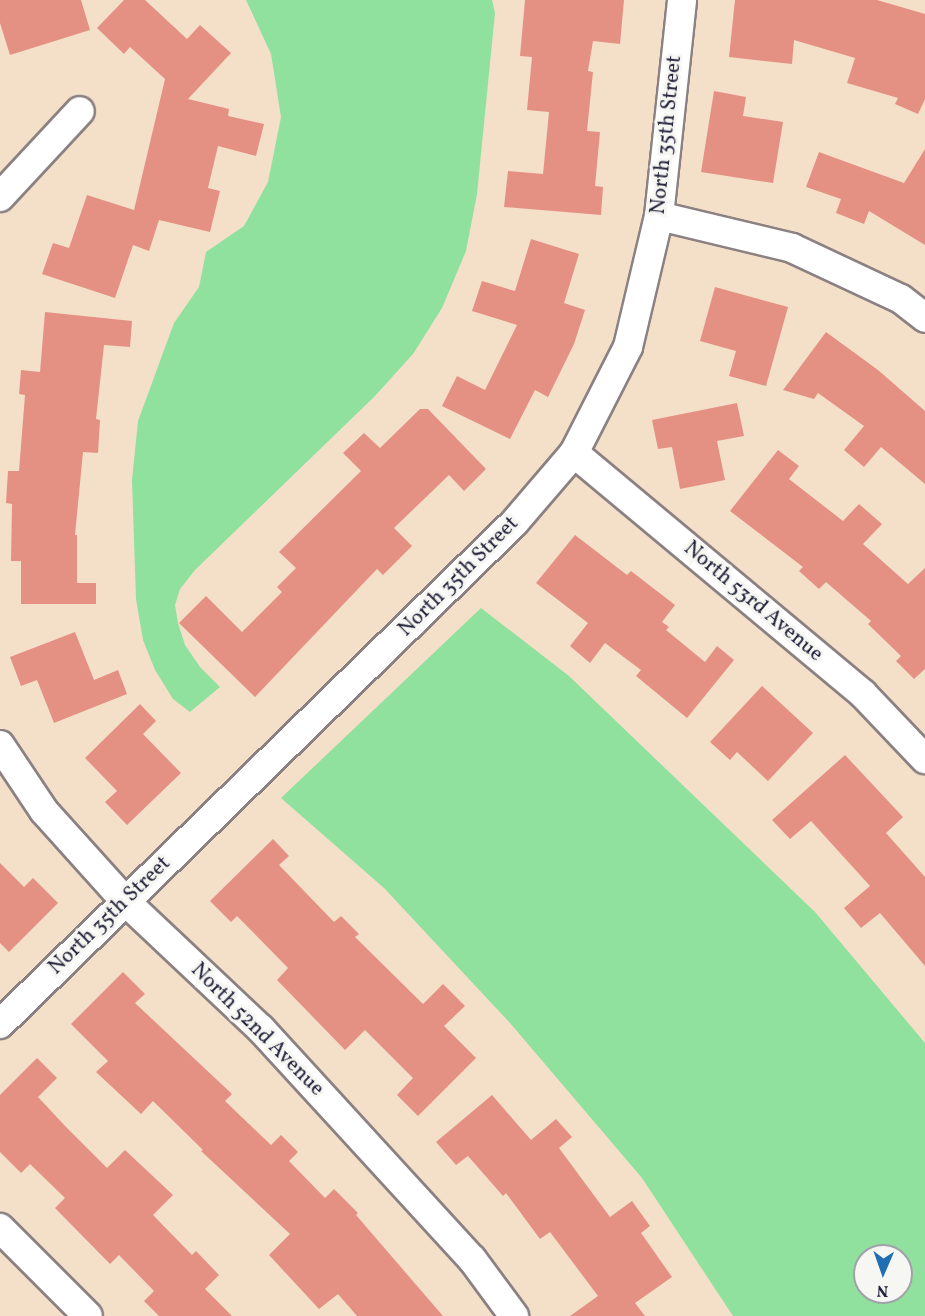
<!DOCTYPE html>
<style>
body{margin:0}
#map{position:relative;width:925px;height:1316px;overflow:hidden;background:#f4e0c8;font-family:Vollkorn,serif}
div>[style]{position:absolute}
.green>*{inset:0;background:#90e09e}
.building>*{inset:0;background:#e49184}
.roads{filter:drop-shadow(2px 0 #8b8182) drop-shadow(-2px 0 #8b8182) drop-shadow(0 2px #8b8182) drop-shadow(0 -2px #8b8182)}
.minor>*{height:28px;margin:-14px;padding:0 14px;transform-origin:14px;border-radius:14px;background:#fff}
span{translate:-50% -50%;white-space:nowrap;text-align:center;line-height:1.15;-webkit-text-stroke:6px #f6f6f2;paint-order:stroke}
.street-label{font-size:21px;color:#22223b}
.north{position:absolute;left:853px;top:1244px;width:60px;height:60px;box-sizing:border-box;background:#f6f6f2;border:2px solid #a1a1a9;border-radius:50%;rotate:182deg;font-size:16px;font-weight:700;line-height:24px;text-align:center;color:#22223b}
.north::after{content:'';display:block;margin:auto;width:21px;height:27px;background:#1f6fb2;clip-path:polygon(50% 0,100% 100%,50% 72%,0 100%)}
</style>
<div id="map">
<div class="green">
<i style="clip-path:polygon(246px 0,492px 0,495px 13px,477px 194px,466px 251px,442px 308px,413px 354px,374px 397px,195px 570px,180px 589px,175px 605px,178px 623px,185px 645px,200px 667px,220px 687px,190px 712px,173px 699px,155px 670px,143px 640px,136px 599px,132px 480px,138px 421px,174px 323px,199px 287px,206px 252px,244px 226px,268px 182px,281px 117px,271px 54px)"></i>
<i style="clip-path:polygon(evenodd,481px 608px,569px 676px,815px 912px,925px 1043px,925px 1316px,733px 1316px,642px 1178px,510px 1023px,384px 888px,281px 798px,481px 608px,865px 1256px,901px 1256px,901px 1292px,865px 1292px,865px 1256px)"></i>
</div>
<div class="building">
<i style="clip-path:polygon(0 0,81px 0,90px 30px,10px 55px,0 23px)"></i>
<i style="clip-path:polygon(124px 0,145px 0,187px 39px,200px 25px,231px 53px,188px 99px,229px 109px,228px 116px,264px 124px,256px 156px,218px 146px,208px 188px,220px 191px,210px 232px,159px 220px,149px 251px,133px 245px,115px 298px,42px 274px,53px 243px,69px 248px,87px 195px,134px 210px,165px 79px,130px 47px,124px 54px,97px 28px)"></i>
<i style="clip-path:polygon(525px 0,624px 0,620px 44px,593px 41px,588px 71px,593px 72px,587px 131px,600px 132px,595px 186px,603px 187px,601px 215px,504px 207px,508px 171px,543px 174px,549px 112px,527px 110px,532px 57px,520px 56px)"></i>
<i style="clip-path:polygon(735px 0,877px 0,925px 14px,925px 99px,918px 114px,895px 104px,898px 98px,847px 83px,855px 58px,794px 40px,792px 64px,729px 57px)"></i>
<i style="clip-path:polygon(714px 91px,746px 97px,743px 116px,783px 122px,773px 183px,701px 172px)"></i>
<i style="clip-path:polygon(925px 149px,925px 245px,869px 211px,864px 224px,836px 213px,841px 199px,806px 187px,819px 152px,904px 183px)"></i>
<i style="clip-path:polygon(531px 239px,579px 254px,564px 303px,585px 310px,574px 344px,548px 397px,535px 390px,510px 439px,442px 406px,457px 376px,485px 390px,517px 325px,472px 311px,482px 281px,515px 291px)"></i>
<i style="clip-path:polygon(715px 287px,788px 307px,766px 386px,729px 376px,736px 351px,700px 341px)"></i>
<i style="clip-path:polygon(45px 312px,132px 321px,130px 347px,104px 345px,96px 419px,100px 420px,98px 453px,83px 452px,75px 535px,77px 535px,77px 583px,96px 583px,96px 604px,21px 604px,21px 561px,11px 561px,12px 504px,6px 503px,8px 471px,19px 471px,25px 395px,19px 394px,21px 370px,40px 372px)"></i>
<i style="clip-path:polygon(826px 332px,878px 370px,925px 411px,925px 484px,881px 447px,864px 467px,844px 450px,864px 426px,818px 393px,814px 399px,783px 390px)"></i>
<i style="clip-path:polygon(737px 403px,744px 436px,717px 441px,725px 480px,680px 489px,672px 447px,658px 449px,652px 420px)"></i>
<i style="clip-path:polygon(420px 409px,428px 409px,486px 469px,464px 491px,449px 475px,394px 528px,412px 546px,383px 575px,377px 569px,255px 697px,179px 623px,206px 596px,242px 632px,282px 592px,277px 587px,296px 568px,279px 552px,361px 471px,343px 453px,364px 433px,380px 448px)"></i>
<i style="clip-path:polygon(778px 450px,799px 466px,789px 479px,843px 521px,859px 504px,882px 524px,863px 544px,908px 584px,925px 568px,925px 669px,914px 679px,896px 661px,901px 656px,868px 624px,871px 621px,826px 582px,819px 589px,799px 571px,803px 567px,730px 511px)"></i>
<i style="clip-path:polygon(575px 535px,627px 575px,631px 571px,675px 605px,662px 622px,669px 627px,666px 630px,705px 662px,717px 646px,734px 660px,687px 718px,636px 676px,641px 670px,605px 643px,590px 663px,570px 646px,588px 623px,536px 583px)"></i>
<i style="clip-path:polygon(75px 632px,94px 680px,118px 670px,127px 694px,54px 723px,37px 680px,21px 686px,10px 657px)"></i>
<i style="clip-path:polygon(762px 686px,813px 733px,768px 781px,737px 752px,730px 760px,710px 742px)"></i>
<i style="clip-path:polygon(140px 704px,156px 721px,143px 734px,181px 773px,127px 825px,105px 802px,117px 791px,85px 758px)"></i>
<i style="clip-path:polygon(845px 755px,903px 817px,886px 833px,925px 877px,925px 966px,880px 913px,861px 928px,844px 908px,870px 886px,811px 821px,790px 839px,772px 820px)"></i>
<i style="clip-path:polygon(273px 839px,289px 856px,279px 865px,334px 922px,341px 916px,359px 934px,355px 937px,423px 1004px,443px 984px,465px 1006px,444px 1026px,476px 1058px,418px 1116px,397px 1095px,413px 1078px,365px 1030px,345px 1050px,277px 980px,288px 968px,237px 916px,231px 922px,210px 901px)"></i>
<i style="clip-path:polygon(0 863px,24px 887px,33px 878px,58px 903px,9px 952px,0 943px)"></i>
<i style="clip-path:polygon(123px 972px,145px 994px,135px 1003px,232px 1094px,225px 1101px,271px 1145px,281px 1135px,298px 1152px,289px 1161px,325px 1198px,334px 1189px,358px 1213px,356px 1215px,443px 1316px,357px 1316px,338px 1294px,319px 1309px,269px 1255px,290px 1234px,201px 1151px,203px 1150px,153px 1101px,141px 1114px,96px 1072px,108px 1061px,71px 1024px)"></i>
<i style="clip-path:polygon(37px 1058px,57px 1078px,38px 1097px,67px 1128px,107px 1168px,125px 1150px,173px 1195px,153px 1215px,192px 1255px,196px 1251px,219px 1275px,205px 1289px,232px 1316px,159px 1316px,144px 1301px,154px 1291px,119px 1255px,110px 1264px,55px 1208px,65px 1198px,30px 1164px,21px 1173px,0 1152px,0 1095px)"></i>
<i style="clip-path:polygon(492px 1095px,531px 1140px,556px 1119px,572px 1137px,559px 1148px,610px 1217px,632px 1201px,650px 1226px,641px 1233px,672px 1277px,635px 1303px,645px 1316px,570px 1316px,598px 1296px,550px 1232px,540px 1239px,506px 1193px,503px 1196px,468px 1156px,456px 1165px,436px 1142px)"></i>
</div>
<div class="roads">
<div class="minor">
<i style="left:0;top:197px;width:117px;rotate:-47.1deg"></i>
<i style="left:659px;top:216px;width:137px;rotate:13.5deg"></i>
<i style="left:792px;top:248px;width:120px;rotate:25.1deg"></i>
<i style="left:901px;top:299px;width:31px;rotate:38deg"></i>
<i style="left:574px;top:453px;width:376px;rotate:39.8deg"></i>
<i style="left:863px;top:694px;width:90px;rotate:46.4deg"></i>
<i style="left:0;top:745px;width:79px;rotate:56.3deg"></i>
<i style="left:44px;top:811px;width:121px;rotate:48deg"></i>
<i style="left:125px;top:901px;width:187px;rotate:43.3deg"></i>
<i style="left:261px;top:1029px;width:312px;rotate:47.5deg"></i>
<i style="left:472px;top:1259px;width:71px;rotate:53.6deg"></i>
<i style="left:0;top:1024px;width:718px;rotate:-44.27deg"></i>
<i style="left:514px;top:523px;width:92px;rotate:-49.4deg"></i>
<i style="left:574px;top:453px;width:119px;rotate:-63deg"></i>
<i style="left:628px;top:347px;width:135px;rotate:-76.7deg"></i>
<i style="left:659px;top:216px;width:217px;rotate:-83.9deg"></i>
<i style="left:0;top:1228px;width:124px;rotate:45deg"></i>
</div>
</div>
<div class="street-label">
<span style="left:667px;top:135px;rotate:-84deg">North 35th Street</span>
<span style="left:459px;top:577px;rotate:-45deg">North 35th Street</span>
<span style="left:753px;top:602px;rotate:40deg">North 53rd Avenue</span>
<span style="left:110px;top:916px;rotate:-44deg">North 35th Street</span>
<span style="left:257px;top:1030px;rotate:45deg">North 52nd Avenue</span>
</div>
<div class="north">N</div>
</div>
